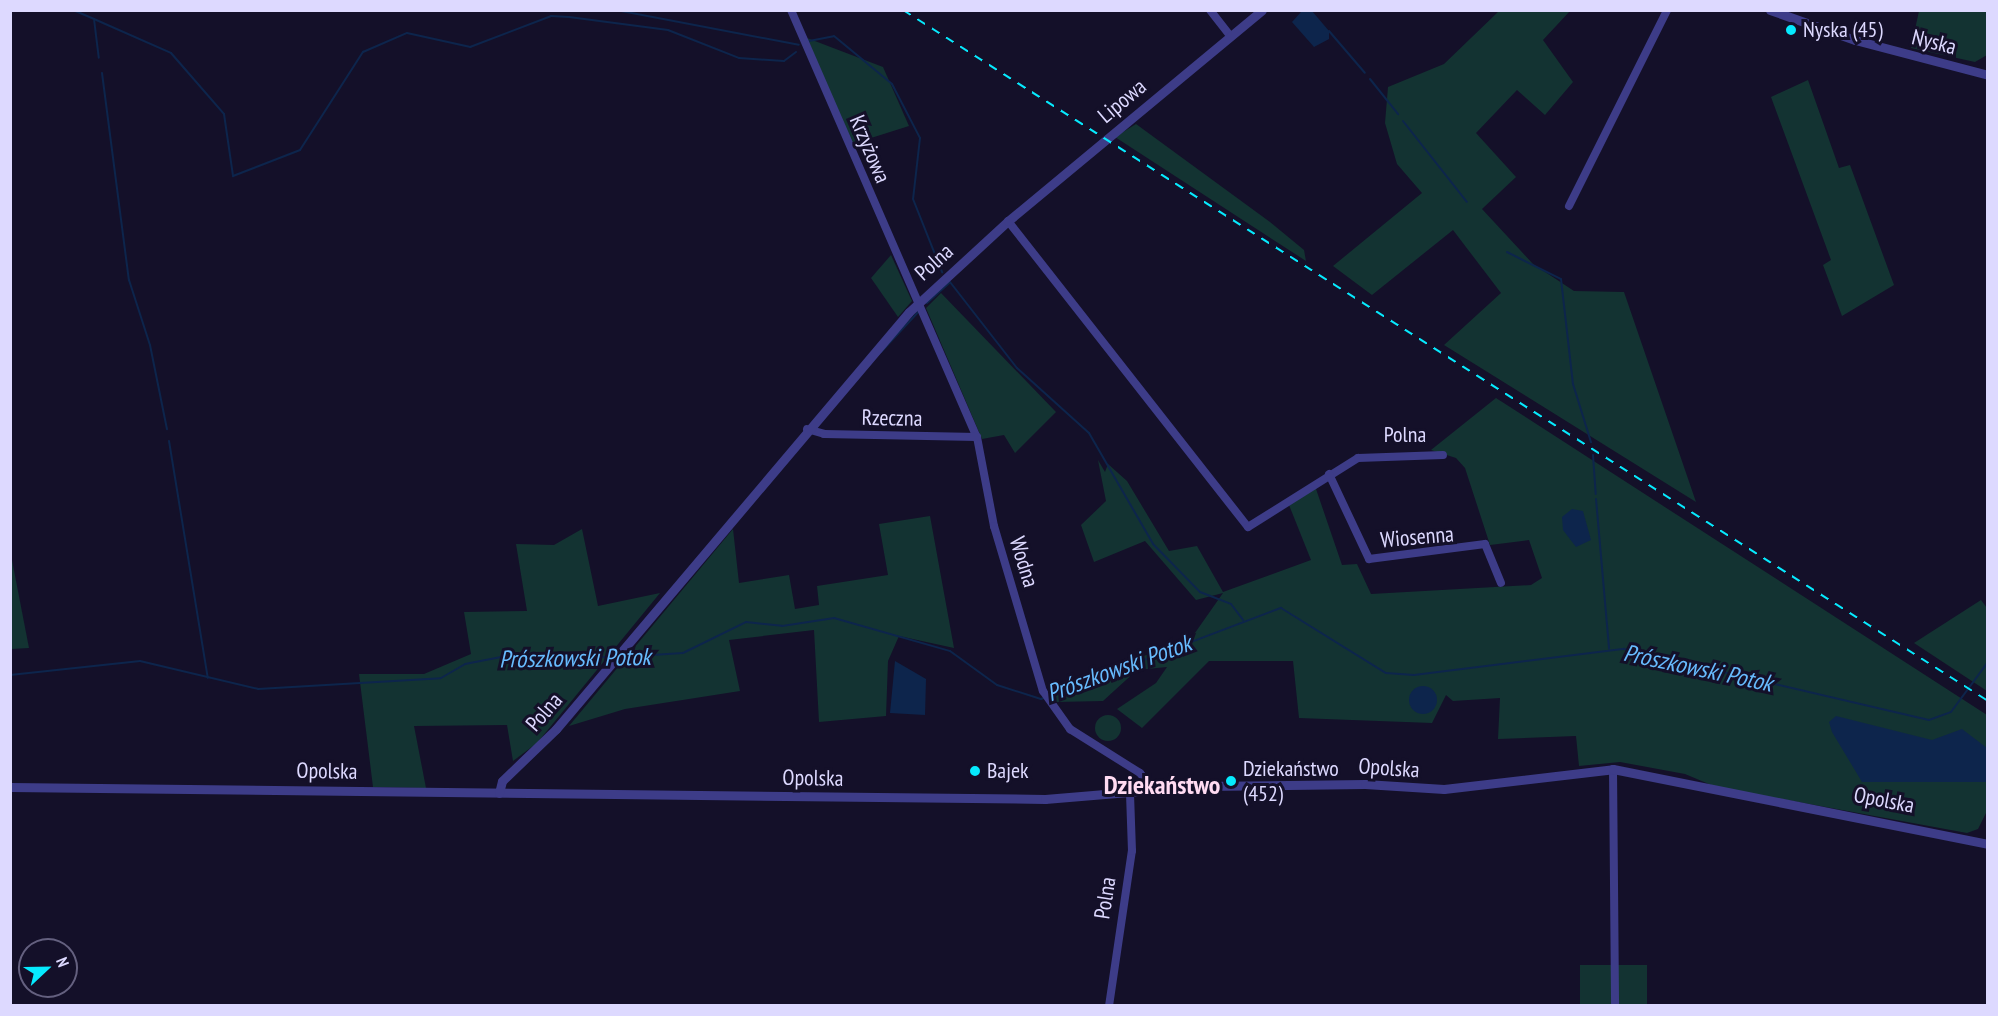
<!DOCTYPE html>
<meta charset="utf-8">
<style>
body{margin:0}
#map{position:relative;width:1998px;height:1016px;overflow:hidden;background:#141029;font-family:"PT Sans Narrow",sans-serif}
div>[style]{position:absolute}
.green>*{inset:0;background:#133332;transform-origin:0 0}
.round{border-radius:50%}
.water>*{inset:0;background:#0d254c}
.stream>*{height:2px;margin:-1px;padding:0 1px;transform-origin:1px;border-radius:1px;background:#0d254c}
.minor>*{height:8px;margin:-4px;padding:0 4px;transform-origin:4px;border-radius:4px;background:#3d3c88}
.tertiary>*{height:9px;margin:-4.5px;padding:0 4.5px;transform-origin:4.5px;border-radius:4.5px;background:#3d3c88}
.rail>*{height:2px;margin-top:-1px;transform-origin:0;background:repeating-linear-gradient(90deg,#06eafe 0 9px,transparent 0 17px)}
.dots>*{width:16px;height:16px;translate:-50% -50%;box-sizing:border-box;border:3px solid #141029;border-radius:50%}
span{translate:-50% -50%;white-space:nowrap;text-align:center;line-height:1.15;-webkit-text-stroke:6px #141029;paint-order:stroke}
.poi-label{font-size:22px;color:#ddd9ff}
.left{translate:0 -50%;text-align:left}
.street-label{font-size:22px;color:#ddd9ff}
.water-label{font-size:24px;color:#67bbfe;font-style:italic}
.quarter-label{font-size:26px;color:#ffdbf2;font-weight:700}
.frame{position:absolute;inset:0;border:12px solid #ddd9ff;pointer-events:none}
.north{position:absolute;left:18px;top:938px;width:60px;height:60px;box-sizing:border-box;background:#141029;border:2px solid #64607f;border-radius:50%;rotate:68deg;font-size:16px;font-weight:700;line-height:24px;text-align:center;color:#ddd9ff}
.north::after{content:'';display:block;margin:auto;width:21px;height:27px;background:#06eafe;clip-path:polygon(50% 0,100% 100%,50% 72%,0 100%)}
</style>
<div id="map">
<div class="green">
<i style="clip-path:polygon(1499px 11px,1570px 11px,1543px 40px,1573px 82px,1545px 115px,1517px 90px,1476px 133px,1516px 177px,1482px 209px,1533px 264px,1574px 291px,1624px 292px,1696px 502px,1444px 345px,1501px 293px,1453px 230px,1372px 295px,1333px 266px,1422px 193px,1397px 164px,1385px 123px,1388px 87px,1444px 64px)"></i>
<i style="clip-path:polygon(1919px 11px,1987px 11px,1987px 55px,1975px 62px,1911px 48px)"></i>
<i style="clip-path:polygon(807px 38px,883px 67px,909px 126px,852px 144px)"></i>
<i style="clip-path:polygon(1808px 80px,1839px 168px,1850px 165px,1894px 285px,1842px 316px,1823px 265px,1831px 260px,1771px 97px)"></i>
<i style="clip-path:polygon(1136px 124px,1270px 222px,1304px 250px,1306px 261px,1115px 137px)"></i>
<i style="clip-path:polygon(891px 255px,912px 301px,898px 317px,871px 278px)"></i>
<i style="clip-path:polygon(941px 293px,1056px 412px,1015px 453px,1004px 435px,982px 439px,926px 308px)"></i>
<i style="clip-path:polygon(1496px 398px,1987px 715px,1987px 811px,1978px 829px,1967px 833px,1716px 787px,1685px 774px,1620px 762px,1579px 766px,1576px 736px,1498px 739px,1500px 698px,1453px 701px,1446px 695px,1432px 723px,1299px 718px,1293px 661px,1209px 661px,1142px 728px,1117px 709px,1156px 683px,1167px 667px,1137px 670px,1103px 701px,1056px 702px,1051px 693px,1097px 672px,1190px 640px,1223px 593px,1196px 600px,1145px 541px,1094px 562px,1081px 525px,1106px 501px,1098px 460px,1105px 472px,1108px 464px,1127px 481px,1169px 551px,1197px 546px,1223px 592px,1311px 560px,1289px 505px,1315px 486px,1342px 565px,1357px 564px,1371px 594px,1531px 585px,1542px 578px,1529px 540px,1490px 545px,1465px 468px,1456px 458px,1431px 450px)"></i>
<i style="clip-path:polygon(930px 516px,954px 648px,899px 636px,888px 661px,886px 716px,819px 722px,814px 630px,729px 640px,740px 691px,625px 709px,569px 726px,733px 529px,739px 583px,789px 575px,795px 609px,819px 605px,817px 586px,888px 575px,879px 524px)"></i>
<i style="clip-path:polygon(582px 529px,598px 606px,660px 593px,537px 743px,513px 761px,507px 725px,414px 726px,426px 788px,373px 787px,359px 674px,424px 674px,471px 654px,464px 612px,527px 611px,516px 544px,554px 545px)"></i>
<i style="clip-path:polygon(10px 555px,11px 555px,29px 648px,11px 649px)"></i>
<i style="clip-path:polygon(1981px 600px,1987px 608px,1987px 691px,1914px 643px)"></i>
<i class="round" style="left:1095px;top:715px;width:26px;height:26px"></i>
<i style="left:1580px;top:965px;width:67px;height:40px"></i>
</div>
<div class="water">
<i style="clip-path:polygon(1312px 11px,1329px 31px,1329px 39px,1314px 47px,1292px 22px,1301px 12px)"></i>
<i style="clip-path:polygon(1572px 509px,1583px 511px,1591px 540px,1576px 547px,1563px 530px,1562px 517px)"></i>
<i style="clip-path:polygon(895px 661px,926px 679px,925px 715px,890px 713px)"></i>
<i class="round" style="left:1409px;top:686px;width:28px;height:28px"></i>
<i style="clip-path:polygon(1836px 716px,1932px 740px,1962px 729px,1987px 748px,1987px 782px,1862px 782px,1832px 732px,1829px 722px)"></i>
</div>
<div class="stream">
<i style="left:73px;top:10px;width:23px;rotate:23deg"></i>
<i style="left:94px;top:19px;width:39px;rotate:83deg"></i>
<i style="left:616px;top:10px;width:186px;rotate:10.8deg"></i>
<i style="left:94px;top:19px;width:84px;rotate:23.8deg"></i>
<i style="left:171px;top:53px;width:81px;rotate:49deg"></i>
<i style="left:224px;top:114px;width:63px;rotate:81.7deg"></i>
<i style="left:233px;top:176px;width:72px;rotate:-21.2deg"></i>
<i style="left:300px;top:150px;width:117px;rotate:-57.3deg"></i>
<i style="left:363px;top:52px;width:48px;rotate:-23.4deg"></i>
<i style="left:407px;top:33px;width:65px;rotate:12.5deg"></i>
<i style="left:470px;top:47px;width:87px;rotate:-20.9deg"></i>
<i style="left:551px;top:16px;width:18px;rotate:3deg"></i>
<i style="left:569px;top:17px;width:100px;rotate:7.5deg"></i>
<i style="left:668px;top:30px;width:76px;rotate:21.5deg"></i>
<i style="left:739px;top:58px;width:45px;rotate:3.8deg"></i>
<i style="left:784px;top:61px;width:15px;rotate:-37deg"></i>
<i style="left:1329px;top:31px;width:55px;rotate:49.4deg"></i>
<i style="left:809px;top:41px;width:25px;rotate:-11deg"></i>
<i style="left:834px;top:36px;width:75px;rotate:39.6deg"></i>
<i style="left:892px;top:84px;width:61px;rotate:62.6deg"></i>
<i style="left:920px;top:138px;width:61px;rotate:96.5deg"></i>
<i style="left:913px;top:199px;width:79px;rotate:68.3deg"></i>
<i style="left:102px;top:73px;width:209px;rotate:82.6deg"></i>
<i style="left:129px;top:280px;width:68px;rotate:72.1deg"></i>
<i style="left:150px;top:345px;width:86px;rotate:78.6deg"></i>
<i style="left:1370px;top:79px;width:45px;rotate:51.3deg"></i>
<i style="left:1403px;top:121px;width:103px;rotate:51.7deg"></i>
<i style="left:1507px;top:252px;width:60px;rotate:26.6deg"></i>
<i style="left:1561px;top:279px;width:106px;rotate:83.5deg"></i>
<i style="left:1573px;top:384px;width:61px;rotate:72.8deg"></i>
<i style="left:927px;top:303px;width:31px;rotate:-42deg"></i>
<i style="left:950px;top:282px;width:109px;rotate:52.1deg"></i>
<i style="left:1017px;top:368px;width:97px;rotate:42.1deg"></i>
<i style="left:1089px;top:433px;width:128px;rotate:60deg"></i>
<i style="left:1153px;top:544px;width:67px;rotate:45.6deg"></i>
<i style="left:1200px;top:592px;width:33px;rotate:21deg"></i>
<i style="left:1231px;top:604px;width:20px;rotate:53deg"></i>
<i style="left:881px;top:352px;width:57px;rotate:-47.1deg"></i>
<i style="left:169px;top:441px;width:240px;rotate:80.7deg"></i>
<i style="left:1593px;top:455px;width:39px;rotate:86deg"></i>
<i style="left:1596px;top:499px;width:150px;rotate:85deg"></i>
<i style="left:621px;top:657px;width:62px;rotate:-3.7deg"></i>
<i style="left:683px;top:653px;width:70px;rotate:-26.2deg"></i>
<i style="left:746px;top:622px;width:36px;rotate:6deg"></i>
<i style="left:782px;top:626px;width:53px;rotate:-8.7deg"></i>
<i style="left:834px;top:618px;width:121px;rotate:15.9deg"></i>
<i style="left:950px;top:651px;width:58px;rotate:35.9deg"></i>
<i style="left:997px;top:685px;width:46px;rotate:17.7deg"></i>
<i style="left:1041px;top:699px;width:257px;rotate:-20.8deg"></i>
<i style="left:1281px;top:608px;width:123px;rotate:31.8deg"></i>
<i style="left:1386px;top:673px;width:28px;rotate:4deg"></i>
<i style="left:1414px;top:675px;width:212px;rotate:-7.1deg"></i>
<i style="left:1624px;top:649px;width:313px;rotate:13.1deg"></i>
<i style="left:1929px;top:720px;width:23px;rotate:-20deg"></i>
<i style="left:1951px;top:712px;width:62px;rotate:-53.5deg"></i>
<i style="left:10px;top:675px;width:131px;rotate:-6.1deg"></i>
<i style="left:140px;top:661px;width:121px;rotate:13.3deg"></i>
<i style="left:258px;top:689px;width:183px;rotate:-3.4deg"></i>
<i style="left:441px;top:678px;width:28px;rotate:-30deg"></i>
<i style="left:465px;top:664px;width:38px;rotate:-11deg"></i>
<i style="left:502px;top:657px;width:110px"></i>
</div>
<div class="minor">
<i style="left:791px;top:10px;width:466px;rotate:66.5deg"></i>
<i style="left:977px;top:437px;width:91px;rotate:79.2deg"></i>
<i style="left:994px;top:526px;width:172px;rotate:73.5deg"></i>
<i style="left:1043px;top:691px;width:47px;rotate:54.6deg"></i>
<i style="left:1070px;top:729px;width:83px;rotate:32.2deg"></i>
<i style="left:1140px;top:773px;width:22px;rotate:51deg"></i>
<i style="left:1210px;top:10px;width:34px;rotate:52deg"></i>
<i style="left:1569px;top:206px;width:219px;rotate:-63.4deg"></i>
<i style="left:1008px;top:221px;width:389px;rotate:51.9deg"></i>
<i style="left:1248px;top:527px;width:130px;rotate:-32.1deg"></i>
<i style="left:1358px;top:458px;width:85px;rotate:-2deg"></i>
<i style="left:807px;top:429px;width:18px;rotate:16deg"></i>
<i style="left:824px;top:434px;width:153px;rotate:1.1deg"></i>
<i style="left:1329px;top:474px;width:94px;rotate:64.8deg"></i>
<i style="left:1369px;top:559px;width:117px;rotate:-7.4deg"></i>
<i style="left:1485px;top:544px;width:42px;rotate:67.7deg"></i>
<i style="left:1613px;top:769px;width:237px;rotate:89.5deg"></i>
<i style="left:1109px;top:1006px;width:157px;rotate:-81.6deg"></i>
<i style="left:1132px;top:851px;width:56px;rotate:-92deg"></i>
</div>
<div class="tertiary">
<i style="left:1770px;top:10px;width:90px;rotate:19.4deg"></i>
<i style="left:1855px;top:40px;width:138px;rotate:14.7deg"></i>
<i style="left:10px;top:787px;width:1035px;rotate:0.66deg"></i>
<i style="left:1045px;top:799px;width:156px;rotate:-4.8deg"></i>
<i style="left:1200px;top:786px;width:165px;rotate:-0.7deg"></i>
<i style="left:1365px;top:784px;width:79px;rotate:3.6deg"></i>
<i style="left:1444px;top:789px;width:170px;rotate:-6.7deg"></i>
<i style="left:1613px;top:769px;width:382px;rotate:11.3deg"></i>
<i style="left:499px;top:793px;width:12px;rotate:-76deg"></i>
<i style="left:502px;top:781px;width:75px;rotate:-43.9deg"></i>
<i style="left:556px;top:729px;width:546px;rotate:-49.75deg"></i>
<i style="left:909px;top:312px;width:134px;rotate:-42.6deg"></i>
<i style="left:1008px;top:221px;width:330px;rotate:-39.7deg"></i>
</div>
<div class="rail">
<i style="left:903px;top:10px;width:1286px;rotate:32.49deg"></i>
</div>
<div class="dots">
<i style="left:1791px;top:30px;background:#06eafe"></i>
<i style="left:975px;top:771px;background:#06eafe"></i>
<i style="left:1231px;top:781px;background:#06eafe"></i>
</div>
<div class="poi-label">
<span class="left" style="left:1803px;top:30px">Nyska (45)</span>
<span class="left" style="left:1243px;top:781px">Dziekaństwo<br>(452)</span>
<span class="left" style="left:987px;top:771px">Bajek</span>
</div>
<div class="street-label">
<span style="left:1934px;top:42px;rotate:14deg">Nyska</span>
<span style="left:1122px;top:101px;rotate:-40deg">Lipowa</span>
<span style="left:870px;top:149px;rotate:67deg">Krzyżowa</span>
<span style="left:934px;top:262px;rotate:-42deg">Polna</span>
<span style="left:892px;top:418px;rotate:1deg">Rzeczna</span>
<span style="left:1405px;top:435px">Polna</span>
<span style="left:1417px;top:537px;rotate:-5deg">Wiosenna</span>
<span style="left:1024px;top:562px;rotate:73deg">Wodna</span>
<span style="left:544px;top:712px;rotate:-49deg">Polna</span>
<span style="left:1389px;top:768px;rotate:4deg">Opolska</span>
<span style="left:327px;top:771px;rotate:1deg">Opolska</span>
<span style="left:813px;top:778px;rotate:1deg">Opolska</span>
<span style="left:1884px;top:800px;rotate:11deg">Opolska</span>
<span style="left:1105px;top:898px;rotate:-81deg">Polna</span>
</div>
<div class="water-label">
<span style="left:575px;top:658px;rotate:-1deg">Prószkowski Potok</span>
<span style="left:1119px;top:668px;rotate:-20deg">Prószkowski Potok</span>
<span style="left:1698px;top:668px;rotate:12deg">Prószkowski Potok</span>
</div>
<div class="quarter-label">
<span style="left:1162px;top:785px">Dziekaństwo</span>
</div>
<div class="frame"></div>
<div class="north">N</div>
</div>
